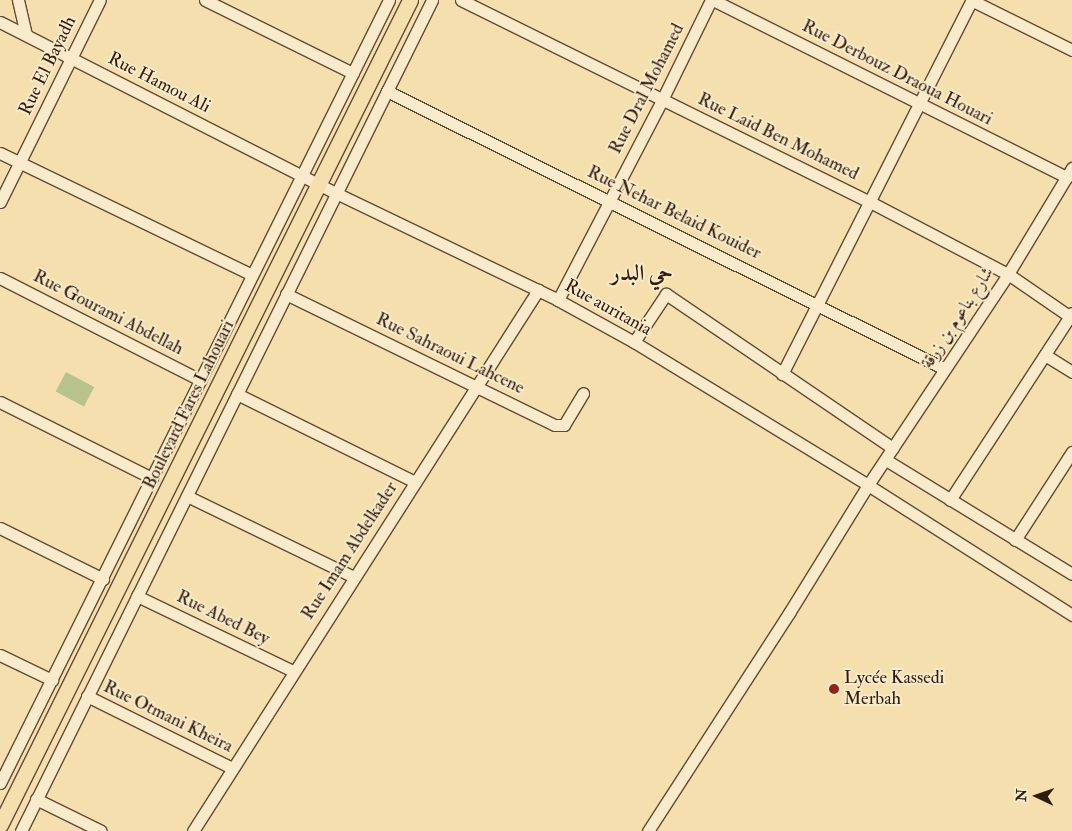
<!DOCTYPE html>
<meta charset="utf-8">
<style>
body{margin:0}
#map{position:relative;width:1072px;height:831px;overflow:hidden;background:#f5dfae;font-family:"IM FELL Double Pica",Amiri,serif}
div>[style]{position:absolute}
.green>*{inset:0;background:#b8c28c;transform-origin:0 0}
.roads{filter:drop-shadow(1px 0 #624b36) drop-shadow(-1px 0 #624b36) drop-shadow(0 1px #624b36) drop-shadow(0 -1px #624b36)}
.minor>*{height:11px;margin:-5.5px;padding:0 5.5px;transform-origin:5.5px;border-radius:5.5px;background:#f8eaca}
.major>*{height:15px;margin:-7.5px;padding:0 7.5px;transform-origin:7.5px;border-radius:7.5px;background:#f5dfae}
.dots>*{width:14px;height:14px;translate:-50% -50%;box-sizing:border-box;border:2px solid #f8eaca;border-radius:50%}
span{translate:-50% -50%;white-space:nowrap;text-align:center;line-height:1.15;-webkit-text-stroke:4px #f8eaca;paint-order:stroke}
.street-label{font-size:18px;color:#311a0e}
.poi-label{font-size:18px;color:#311a0e}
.left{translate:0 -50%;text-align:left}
.district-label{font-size:22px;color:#311a0e;font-weight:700}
.north{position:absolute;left:1012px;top:771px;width:50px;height:50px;-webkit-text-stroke:4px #f8eaca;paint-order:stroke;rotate:273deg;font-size:14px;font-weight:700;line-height:20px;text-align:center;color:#311a0e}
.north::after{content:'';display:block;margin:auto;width:18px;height:22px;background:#311a0e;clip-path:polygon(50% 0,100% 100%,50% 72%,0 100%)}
</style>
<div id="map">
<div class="green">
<i style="left:66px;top:372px;width:32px;height:22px;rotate:28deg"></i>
</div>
<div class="roads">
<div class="minor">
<i style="left:18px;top:0;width:35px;rotate:77deg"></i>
<i style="left:205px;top:0;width:165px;rotate:26.3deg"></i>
<i style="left:461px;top:0;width:456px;rotate:26.3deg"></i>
<i style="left:870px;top:202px;width:156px;rotate:27.6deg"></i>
<i style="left:1008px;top:274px;width:78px;rotate:34.5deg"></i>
<i style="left:713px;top:0;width:396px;rotate:26.6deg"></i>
<i style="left:971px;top:0;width:113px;rotate:26.3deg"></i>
<i style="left:0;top:22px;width:377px;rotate:27deg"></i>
<i style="left:336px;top:193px;width:246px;rotate:25.7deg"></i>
<i style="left:558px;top:300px;width:87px;rotate:28.9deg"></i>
<i style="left:634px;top:342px;width:274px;rotate:31.4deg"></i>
<i style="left:868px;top:485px;width:242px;rotate:32.5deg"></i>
<i style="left:387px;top:91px;width:623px;rotate:26.48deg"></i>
<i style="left:0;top:153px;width:280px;rotate:25.8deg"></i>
<i style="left:0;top:202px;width:225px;rotate:-63.7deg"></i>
<i style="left:0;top:278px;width:225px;rotate:27deg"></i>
<i style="left:286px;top:294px;width:299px;rotate:26deg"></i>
<i style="left:555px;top:425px;width:9px"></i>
<i style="left:564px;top:425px;width:37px;rotate:-59deg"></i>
<i style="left:558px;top:300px;width:225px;rotate:-62.5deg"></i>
<i style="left:662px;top:100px;width:111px;rotate:-63.9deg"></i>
<i style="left:634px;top:342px;width:58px;rotate:-56.3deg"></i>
<i style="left:666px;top:294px;width:274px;rotate:34.2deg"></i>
<i style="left:1045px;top:355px;width:32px;rotate:32deg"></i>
<i style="left:782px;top:374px;width:419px;rotate:-63.1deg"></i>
<i style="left:237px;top:394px;width:199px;rotate:26.3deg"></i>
<i style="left:0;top:402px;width:170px;rotate:26.6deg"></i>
<i style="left:886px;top:460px;width:218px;rotate:31.5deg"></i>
<i style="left:187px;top:496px;width:186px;rotate:25.9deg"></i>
<i style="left:950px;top:500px;width:223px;rotate:-56.9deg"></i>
<i style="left:0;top:528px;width:115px;rotate:26.3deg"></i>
<i style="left:1015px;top:540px;width:105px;rotate:-57.1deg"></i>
<i style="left:137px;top:596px;width:173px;rotate:25.7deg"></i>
<i style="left:0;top:655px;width:58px;rotate:25.7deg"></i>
<i style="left:87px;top:696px;width:162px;rotate:26.4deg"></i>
<i style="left:0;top:783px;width:874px;rotate:-63.58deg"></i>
<i style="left:36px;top:799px;width:72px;rotate:26.2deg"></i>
<i style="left:21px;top:831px;width:927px;rotate:-63.68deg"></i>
<i style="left:193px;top:831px;width:642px;rotate:-57.47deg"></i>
<i style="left:648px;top:831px;width:260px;rotate:-57.1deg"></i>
<i style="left:789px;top:613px;width:150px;rotate:-58.3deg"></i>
<i style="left:868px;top:485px;width:253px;rotate:-56.4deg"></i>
<i style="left:1008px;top:274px;width:124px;rotate:-58.9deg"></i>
</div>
<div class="major">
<i style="left:0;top:825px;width:921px;rotate:-63.57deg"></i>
</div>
</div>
<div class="dots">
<i style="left:834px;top:689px;background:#8f2418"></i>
</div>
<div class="street-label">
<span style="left:48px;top:66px;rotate:-64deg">Rue El Bayadh</span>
<span style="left:897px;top:73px;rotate:27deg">Rue Derbouz Draoua Houari</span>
<span style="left:159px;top:83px;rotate:27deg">Rue Hamou Ali</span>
<span style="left:647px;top:89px;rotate:-63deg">Rue Dral Mohamed</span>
<span style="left:778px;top:137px;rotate:26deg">Rue Laid Ben Mohamed</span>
<span style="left:674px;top:213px;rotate:26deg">Rue Nehar Belaid Kouider</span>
<span style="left:608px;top:308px;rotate:29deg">Rue auritania</span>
<span style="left:108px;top:313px;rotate:27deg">Rue Gourami Abdellah</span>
<span style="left:958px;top:318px;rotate:-57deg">شارع بناعوم بن زرقة</span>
<span style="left:450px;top:354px;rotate:26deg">Rue Sahraoui Lahcene</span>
<span style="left:189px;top:405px;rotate:-64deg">Boulevard Fares Lahouari</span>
<span style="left:350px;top:551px;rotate:-57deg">Rue Imam Abdelkader</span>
<span style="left:223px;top:618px;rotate:26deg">Rue Abed Bey</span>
<span style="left:168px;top:717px;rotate:26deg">Rue Otmani Kheira</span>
</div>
<div class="poi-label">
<span class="left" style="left:844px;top:689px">Lycée Kassedi<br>Merbah</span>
</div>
<div class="district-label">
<span style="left:642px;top:274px">حي البدر</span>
</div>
<div class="north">N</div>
</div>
